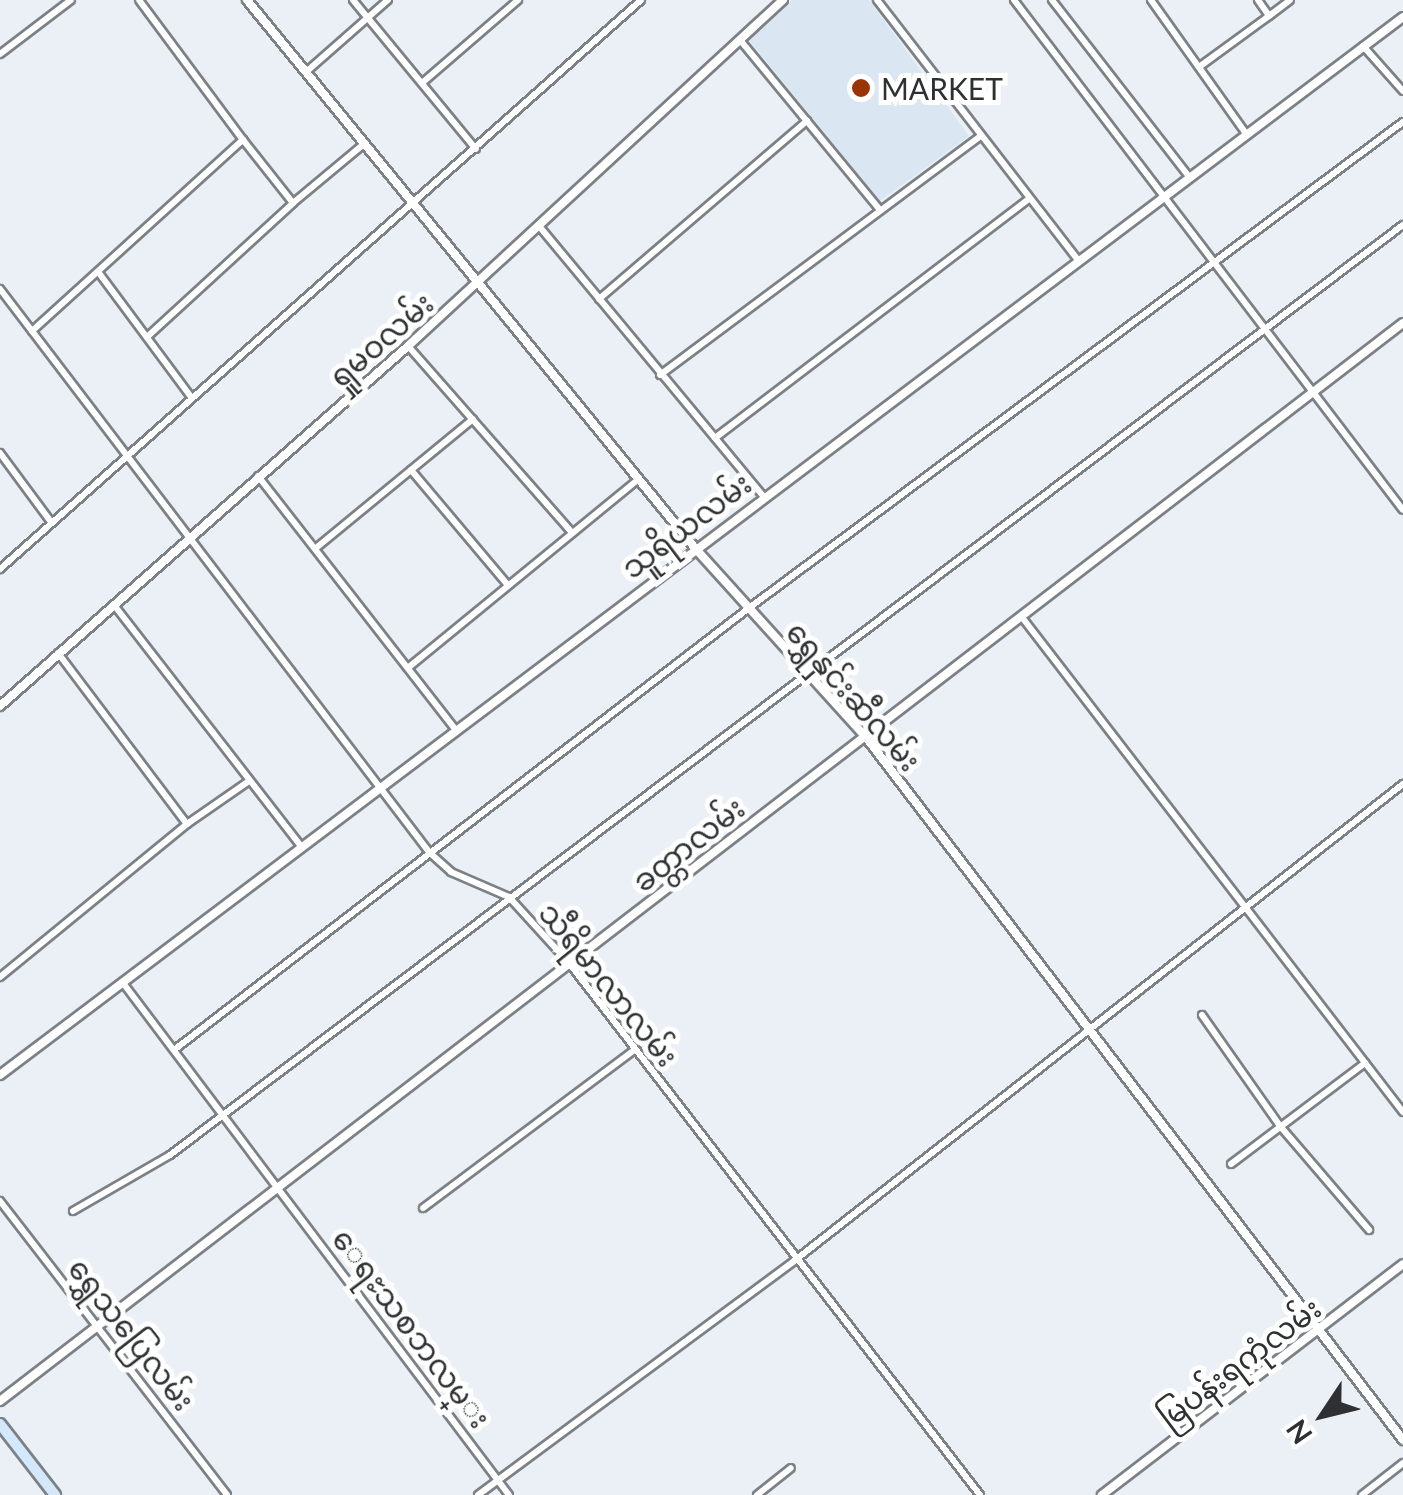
<!DOCTYPE html>
<meta charset="utf-8">
<style>
body{margin:0}
#map{position:relative;width:1403px;height:1495px;overflow:hidden;background:#eaf0f5;font-family:Lato,"Noto Sans Myanmar",sans-serif}
div>[style]{position:absolute}
.built>*{inset:0;background:#dae6f1}
.roads{filter:drop-shadow(2px 0 #7c8186) drop-shadow(-2px 0 #7c8186) drop-shadow(0 2px #7c8186) drop-shadow(0 -2px #7c8186)}
.minor>*{height:6px;margin:-3px;padding:0 3px;transform-origin:3px;border-radius:3px;background:#fff}
.tertiary>*{height:8px;margin:-4px;padding:0 4px;transform-origin:4px;border-radius:4px;background:#fff}
.primary>*{height:10px;margin:-5px;padding:0 5px;transform-origin:5px;border-radius:5px;background:#d3e8fa}
.dots>*{width:28px;height:28px;translate:-50% -50%;box-sizing:border-box;border:5px solid #fff;border-radius:50%}
span{translate:-50% -50%;white-space:nowrap;text-align:center;line-height:1.15;-webkit-text-stroke:10px #fff;paint-order:stroke}
.poi-label{font-size:30px;color:#2e3032}
.left{translate:0 -50%;text-align:left}
.street-label{font-size:30px;color:#2e3032}
.north{position:absolute;left:1273px;top:1365px;width:100px;height:100px;-webkit-text-stroke:8px #fff;paint-order:stroke;rotate:235deg;font-size:28px;font-weight:700;line-height:40px;text-align:center;color:#2e3032}
.north::after{content:'';display:block;margin:auto;width:35px;height:45px;background:#2e3032;clip-path:polygon(50% 0,100% 100%,50% 72%,0 100%)}
</style>
<div id="map">
<div class="built">
<i style="clip-path:polygon(792px 0,869px 0,969px 136px,880px 201px,749px 40px)"></i>
</div>
<div class="roads">
<div class="minor">
<i style="left:353px;top:0;width:193px;rotate:50.5deg"></i>
<i style="left:877px;top:0;width:329px;rotate:52.3deg"></i>
<i style="left:1014px;top:0;width:641px;rotate:52.67deg"></i>
<i style="left:1052px;top:0;width:225px;rotate:52.2deg"></i>
<i style="left:1151px;top:0;width:166px;rotate:54.6deg"></i>
<i style="left:1258px;top:0;width:19px;rotate:55deg"></i>
<i style="left:1269px;top:16px;width:26px;rotate:-37deg"></i>
<i style="left:740px;top:40px;width:220px;rotate:50.5deg"></i>
<i style="left:1363px;top:46px;width:60px;rotate:48.4deg"></i>
<i style="left:0;top:54px;width:89px;rotate:-37.3deg"></i>
<i style="left:1199px;top:67px;width:87px;rotate:-36.1deg"></i>
<i style="left:306px;top:72px;width:109px;rotate:-41.3deg"></i>
<i style="left:422px;top:83px;width:127px;rotate:-40.8deg"></i>
<i style="left:293px;top:203px;width:94px;rotate:-39.8deg"></i>
<i style="left:539px;top:226px;width:351px;rotate:50.3deg"></i>
<i style="left:99px;top:273px;width:156px;rotate:53.4deg"></i>
<i style="left:0;top:289px;width:708px;rotate:52.69deg"></i>
<i style="left:429px;top:852px;width:30px;rotate:42deg"></i>
<i style="left:451px;top:872px;width:63px;rotate:23.3deg"></i>
<i style="left:509px;top:897px;width:89px;rotate:47.7deg"></i>
<i style="left:569px;top:963px;width:672px;rotate:52.31deg"></i>
<i style="left:599px;top:299px;width:274px;rotate:-40.6deg"></i>
<i style="left:32px;top:331px;width:285px;rotate:-42.2deg"></i>
<i style="left:243px;top:140px;width:174px;rotate:-126.6deg"></i>
<i style="left:147px;top:337px;width:198px;rotate:-42.5deg"></i>
<i style="left:293px;top:203px;width:80px;rotate:-128.4deg"></i>
<i style="left:408px;top:346px;width:249px;rotate:48.7deg"></i>
<i style="left:660px;top:375px;width:398px;rotate:-36.7deg"></i>
<i style="left:715px;top:438px;width:395px;rotate:-37.3deg"></i>
<i style="left:0;top:453px;width:86px;rotate:53.5deg"></i>
<i style="left:411px;top:470px;width:150px;rotate:49.9deg"></i>
<i style="left:258px;top:476px;width:319px;rotate:52.1deg"></i>
<i style="left:316px;top:548px;width:203px;rotate:-39.4deg"></i>
<i style="left:0;top:569px;width:857px;rotate:-41.59deg"></i>
<i style="left:114px;top:605px;width:306px;rotate:52.2deg"></i>
<i style="left:1021px;top:616px;width:626px;rotate:52.4deg"></i>
<i style="left:58px;top:653px;width:214px;rotate:53deg"></i>
<i style="left:187px;top:824px;width:75px;rotate:-34.7deg"></i>
<i style="left:409px;top:667px;width:297px;rotate:-39.3deg"></i>
<i style="left:0;top:977px;width:242px;rotate:-39.3deg"></i>
<i style="left:123px;top:983px;width:641px;rotate:52.99deg"></i>
<i style="left:1202px;top:1015px;width:136px;rotate:54.9deg"></i>
<i style="left:1280px;top:1126px;width:137px;rotate:49.4deg"></i>
<i style="left:174px;top:1050px;width:725px;rotate:-37.55deg"></i>
<i style="left:749px;top:608px;width:815px;rotate:-36.62deg"></i>
<i style="left:1231px;top:1164px;width:168px;rotate:-37deg"></i>
<i style="left:0;top:1201px;width:371px;rotate:52.3deg"></i>
<i style="left:423px;top:1208px;width:264px;rotate:-36.8deg"></i>
<i style="left:73px;top:1211px;width:112px;rotate:-30deg"></i>
<i style="left:170px;top:1155px;width:1544px;rotate:-37.03deg"></i>
<i style="left:478px;top:1495px;width:393px;rotate:-36.5deg"></i>
<i style="left:794px;top:1261px;width:774px;rotate:-38.07deg"></i>
<i style="left:757px;top:1495px;width:43px;rotate:-38.5deg"></i>
<i style="left:1362px;top:1495px;width:52px;rotate:-38deg"></i>
</div>
<div class="tertiary">
<i style="left:247px;top:0;width:706px;rotate:50.74deg"></i>
<i style="left:694px;top:547px;width:255px;rotate:47.9deg"></i>
<i style="left:865px;top:736px;width:886px;rotate:52.61deg"></i>
<i style="left:0;top:706px;width:544px;rotate:-41.42deg"></i>
<i style="left:408px;top:346px;width:510px;rotate:-42.7deg"></i>
<i style="left:0;top:1075px;width:1757px;rotate:-37.02deg"></i>
<i style="left:0;top:1401px;width:1769px;rotate:-37.54deg"></i>
<i style="left:1102px;top:1495px;width:379px;rotate:-37.5deg"></i>
</div>
<div class="primary">
<i style="left:0;top:1424px;width:90px;rotate:52.2deg"></i>
</div>
</div>
<div class="dots">
<i style="left:861px;top:88px;background:#9a3505"></i>
</div>
<div class="poi-label">
<span class="left" style="left:881px;top:88px">MARKET</span>
</div>
<div class="street-label">
<span style="left:380px;top:340px;rotate:-41deg">ရှုမဝလမ်း</span>
<span style="left:686px;top:525px;rotate:-37deg">သူရိယလမ်း</span>
<span style="left:854px;top:696px;rotate:49deg">ရွှေနှင်းဆီလမ်း</span>
<span style="left:688px;top:844px;rotate:-38deg">ခတ္တာလမ်း</span>
<span style="left:609px;top:984px;rotate:51deg">သီရိမာလာလမ်း</span>
<span style="left:412px;top:1328px;rotate:53deg">ေရႊသစၥာလမ္း</span>
<span style="left:132px;top:1334px;rotate:52deg">ရွှေသပြေလမ်း</span>
<span style="left:1239px;top:1362px;rotate:-37deg">မြပန်းရကုံလမ်း</span>
</div>
<div class="north">N</div>
</div>
